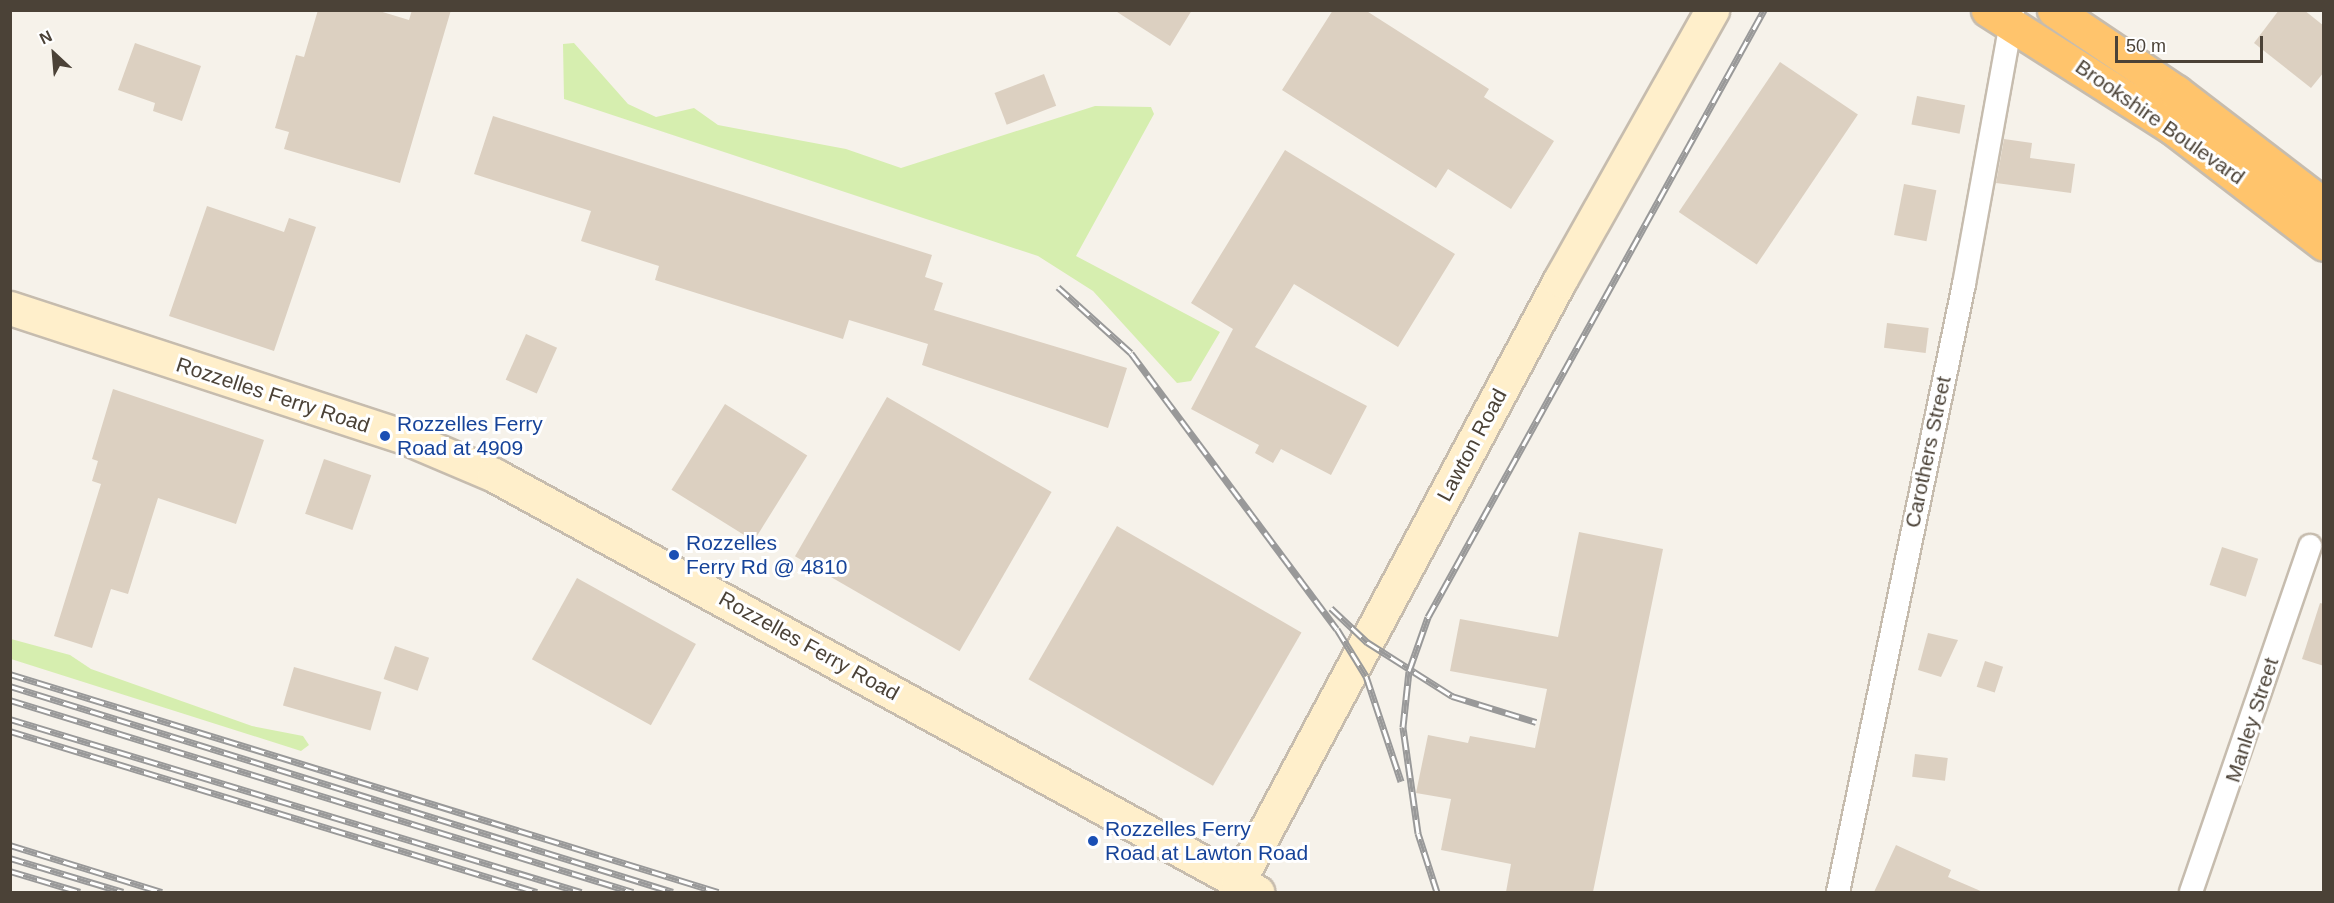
<!DOCTYPE html>
<style>
body{margin:0}
#map{position:relative;width:2334px;height:903px;overflow:hidden;background:#f6f2ea;font-family:Arial,sans-serif}
div>[style]{position:absolute}
.green>*{inset:0;background:#d6eeaf}
.building>*{inset:0;background:#dcd0c1;transform-origin:0 0}
.roads{filter:drop-shadow(2px 0 #c6bcae) drop-shadow(-2px 0 #c6bcae) drop-shadow(0 2px #c6bcae) drop-shadow(0 -2px #c6bcae)}
.street>*{height:22px;margin:-11px;padding:0 11px;transform-origin:11px;border-radius:11px;background:#fff}
.secondary>*{height:33px;margin:-16.5px;padding:0 16.5px;transform-origin:16.5px;border-radius:16.5px;background:#ffefcb}
.highway>*{height:33px;margin:-16.5px;padding:0 16.5px;transform-origin:16.5px;border-radius:16.5px;background:#ffc46c}
.rail>*{height:7px;margin-top:-3.5px;transform-origin:0;background:repeating-linear-gradient(90deg,#fff 0 14px,#999 0 28px);box-sizing:border-box;border-block:2px solid #999}
.dots>*{width:16px;height:16px;translate:-50% -50%;box-sizing:border-box;border:3px solid #fff;border-radius:50%}
span{translate:-50% -50%;white-space:nowrap;text-align:center;line-height:1.15;-webkit-text-stroke:6px #fff;paint-order:stroke}
.street-label{font-size:21px;color:#4b4237}
.transit-label{font-size:21px;color:#164399}
.left{translate:0 -50%;text-align:left}
.frame{position:absolute;inset:0;border:12px solid #4b4237;pointer-events:none}
.north{position:absolute;left:24px;top:24px;width:60px;height:60px;-webkit-text-stroke:4px #fff;paint-order:stroke;rotate:334deg;font-size:16px;font-weight:700;line-height:24px;text-align:center;color:#4b4237}
.north::after{content:'';display:block;margin:auto;width:21px;height:27px;background:#4b4237;clip-path:polygon(50% 0,100% 100%,50% 72%,0 100%)}
.scale{position:absolute;left:2115px;top:36px;width:148px;height:27px;box-sizing:border-box;border:3px solid #4b4237;border-top:0;padding-left:8px;font-size:18px;line-height:21px;white-space:nowrap;color:#4b4237;-webkit-text-stroke:4px #fff;paint-order:stroke}
</style>
<div id="map">
<div class="green">
<i style="clip-path:polygon(574px 43px,628px 104px,656px 117px,694px 108px,718px 125px,846px 149px,901px 168px,1095px 106px,1151px 107px,1154px 114px,1076px 256px,1220px 332px,1191px 381px,1177px 383px,1093px 291px,1038px 256px,564px 99px,563px 44px)"></i>
<i style="clip-path:polygon(11px 639px,70px 655px,91px 669px,252px 726px,303px 736px,309px 745px,301px 751px,11px 659px)"></i>
</div>
<div class="building">
<i style="clip-path:polygon(318px 10px,376px 10px,409px 20px,412px 10px,451px 10px,400px 183px,284px 149px,289px 132px,275px 128px,296px 55px,304px 57px)"></i>
<i style="clip-path:polygon(1114px 10px,1192px 10px,1170px 46px)"></i>
<i style="clip-path:polygon(1333px 10px,1365px 10px,1489px 89px,1484px 97px,1554px 141px,1511px 209px,1448px 169px,1436px 188px,1282px 90px)"></i>
<i style="clip-path:polygon(2279px 10px,2304px 10px,2324px 26px,2324px 72px,2311px 88px,2254px 43px)"></i>
<i style="clip-path:polygon(135px 43px,201px 66px,182px 121px,153px 111px,155px 103px,118px 90px)"></i>
<i style="left:1780px;top:62px;width:94px;height:181px;rotate:34deg"></i>
<i style="left:1044px;top:74px;width:34px;height:53px;rotate:69deg"></i>
<i style="left:1917px;top:96px;width:49px;height:29px;rotate:11deg"></i>
<i style="clip-path:polygon(493px 116px,932px 255px,925px 277px,943px 283px,934px 310px,1127px 368px,1108px 428px,922px 365px,928px 344px,849px 320px,843px 339px,655px 280px,659px 266px,581px 241px,591px 211px,474px 174px)"></i>
<i style="clip-path:polygon(2004px 139px,2032px 143px,2030px 158px,2075px 164px,2071px 193px,1996px 183px)"></i>
<i style="clip-path:polygon(1285px 150px,1455px 254px,1398px 347px,1294px 284px,1255px 347px,1367px 406px,1331px 475px,1281px 449px,1273px 463px,1255px 453px,1259px 445px,1191px 409px,1233px 329px,1191px 303px)"></i>
<i style="left:1904px;top:184px;width:33px;height:52px;rotate:11deg"></i>
<i style="clip-path:polygon(207px 206px,284px 232px,289px 218px,316px 227px,274px 351px,169px 316px)"></i>
<i style="left:1887px;top:323px;width:42px;height:25px;rotate:7deg"></i>
<i style="left:526px;top:334px;width:34px;height:50px;rotate:24deg"></i>
<i style="clip-path:polygon(113px 389px,264px 440px,236px 524px,158px 498px,128px 594px,111px 589px,92px 648px,54px 636px,101px 484px,92px 481px,98px 461px,92px 459px)"></i>
<i style="left:887px;top:397px;width:190px;height:184px;rotate:30deg"></i>
<i style="left:725px;top:404px;width:97px;height:101px;rotate:32deg"></i>
<i style="left:324px;top:459px;width:50px;height:58px;rotate:19deg"></i>
<i style="left:1117px;top:526px;width:213px;height:177px;rotate:30deg"></i>
<i style="clip-path:polygon(1579px 532px,1663px 549px,1593px 892px,1506px 892px,1511px 864px,1441px 850px,1451px 799px,1416px 793px,1428px 735px,1468px 743px,1470px 736px,1535px 748px,1547px 689px,1450px 671px,1460px 619px,1558px 637px)"></i>
<i style="left:2222px;top:547px;width:38px;height:40px;rotate:18deg"></i>
<i style="left:577px;top:578px;width:136px;height:93px;rotate:29deg"></i>
<i style="clip-path:polygon(2320px 603px,2324px 604px,2324px 666px,2302px 659px)"></i>
<i style="clip-path:polygon(1928px 633px,1958px 640px,1941px 677px,1918px 670px)"></i>
<i style="left:395px;top:646px;width:36px;height:35px;rotate:19deg"></i>
<i style="left:1985px;top:661px;width:19px;height:27px;rotate:18deg"></i>
<i style="left:294px;top:667px;width:91px;height:40px;rotate:16deg"></i>
<i style="left:1915px;top:754px;width:33px;height:23px;rotate:7deg"></i>
<i style="clip-path:polygon(1896px 845px,1951px 870px,1948px 877px,1983px 892px,1874px 892px)"></i>
</div>
<div class="roads">
<div class="street">
<i style="left:1838px;top:892px;width:621px;rotate:-78.29deg"></i>
<i style="left:1964px;top:284px;width:277px;rotate:-79.8deg"></i>
<i style="left:2191px;top:892px;width:366px;rotate:-71deg"></i>
</div>
<div class="secondary">
<i style="left:10px;top:308px;width:418px;rotate:18.1deg"></i>
<i style="left:407px;top:438px;width:95px;rotate:23deg"></i>
<i style="left:494px;top:475px;width:870px;rotate:28.66deg"></i>
<i style="left:1238px;top:882px;width:683px;rotate:-61.86deg"></i>
<i style="left:1560px;top:280px;width:310px;rotate:-60.6deg"></i>
</div>
<div class="highway">
<i style="left:1988px;top:10px;width:219px;rotate:32.5deg"></i>
<i style="left:2173px;top:128px;width:190px;rotate:37.5deg"></i>
<i style="left:2054px;top:10px;width:147px;rotate:33.9deg"></i>
<i style="left:2176px;top:92px;width:186px;rotate:37.4deg"></i>
</div>
</div>
<div class="rail">
<i style="left:1058px;top:287px;width:98px;rotate:42.1deg"></i>
<i style="left:1131px;top:353px;width:344px;rotate:53.3deg"></i>
<i style="left:1337px;top:629px;width:55px;rotate:58.3deg"></i>
<i style="left:1366px;top:676px;width:111px;rotate:71.6deg"></i>
<i style="left:1331px;top:608px;width:50px;rotate:43.4deg"></i>
<i style="left:1367px;top:642px;width:101px;rotate:32.4deg"></i>
<i style="left:1452px;top:696px;width:88px;rotate:17.2deg"></i>
<i style="left:10px;top:674px;width:741px;rotate:17.11deg"></i>
<i style="left:10px;top:686px;width:694px;rotate:17.26deg"></i>
<i style="left:10px;top:700px;width:652px;rotate:17.13deg"></i>
<i style="left:10px;top:719px;width:597px;rotate:16.86deg"></i>
<i style="left:10px;top:731px;width:551px;rotate:16.99deg"></i>
<i style="left:10px;top:845px;width:159px;rotate:17.2deg"></i>
<i style="left:10px;top:858px;width:118px;rotate:16.7deg"></i>
<i style="left:10px;top:871px;width:73px;rotate:16.7deg"></i>
<i style="left:1437px;top:892px;width:62px;rotate:-107.9deg"></i>
<i style="left:1418px;top:833px;width:107px;rotate:-98.1deg"></i>
<i style="left:1403px;top:727px;width:56px;rotate:-83.9deg"></i>
<i style="left:1409px;top:671px;width:57px;rotate:-70.6deg"></i>
<i style="left:1428px;top:617px;width:694px;rotate:-61.03deg"></i>
</div>
<div class="dots">
<i style="left:385px;top:436px;background:#1a4fb4"></i>
<i style="left:674px;top:555px;background:#1a4fb4"></i>
<i style="left:1093px;top:841px;background:#1a4fb4"></i>
</div>
<div class="street-label">
<span style="left:2160px;top:122px;rotate:35deg">Brookshire Boulevard</span>
<span style="left:273px;top:395px;rotate:18deg">Rozzelles Ferry Road</span>
<span style="left:1472px;top:445px;rotate:-62deg">Lawton Road</span>
<span style="left:1928px;top:452px;rotate:-78deg">Carothers Street</span>
<span style="left:809px;top:646px;rotate:29deg">Rozzelles Ferry Road</span>
<span style="left:2252px;top:720px;rotate:-72deg">Manley Street</span>
</div>
<div class="transit-label">
<span class="left" style="left:397px;top:436px">Rozzelles Ferry<br>Road at 4909</span>
<span class="left" style="left:686px;top:555px">Rozzelles<br>Ferry Rd @ 4810</span>
<span class="left" style="left:1105px;top:841px">Rozzelles Ferry<br>Road at Lawton Road</span>
</div>
<div class="frame"></div>
<div class="north">N</div>
<div class="scale">50 m</div>
</div>
